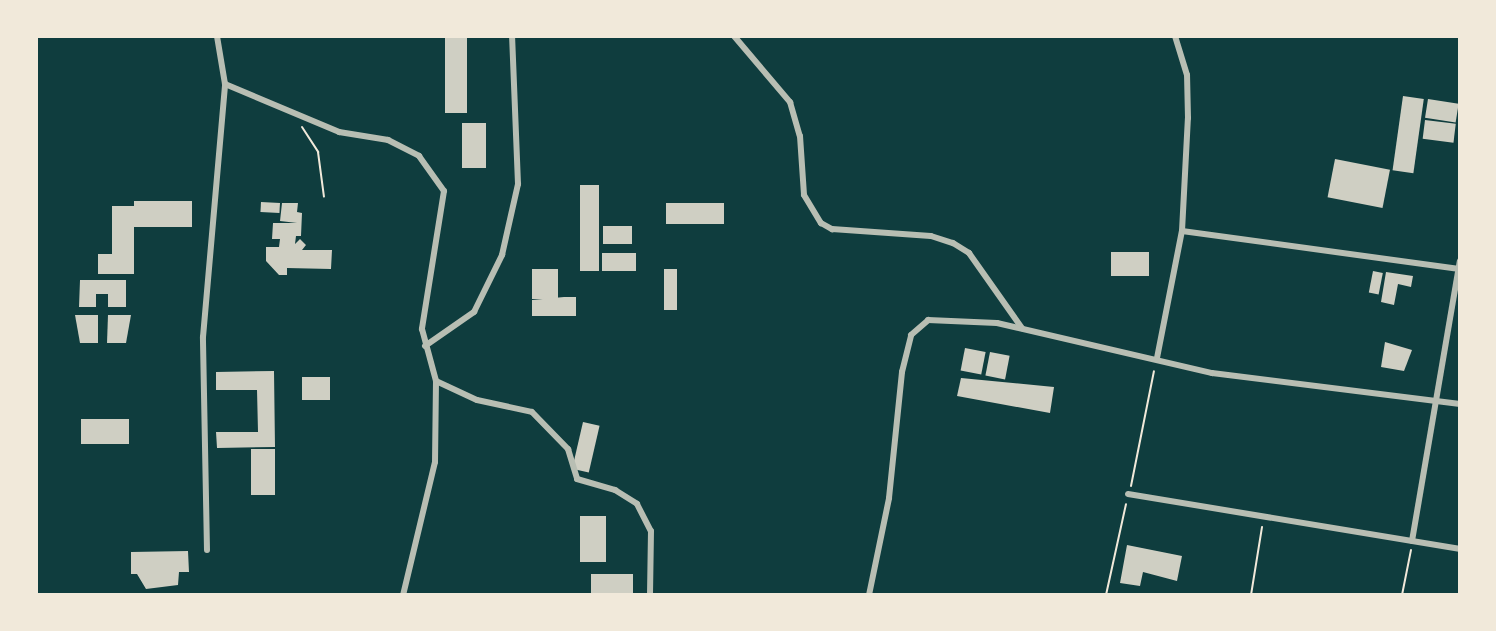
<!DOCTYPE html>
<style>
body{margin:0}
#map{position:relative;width:1496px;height:631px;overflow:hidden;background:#0f3d3e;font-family:Inter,sans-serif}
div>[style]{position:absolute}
.building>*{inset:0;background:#cfcfc3;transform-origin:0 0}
.path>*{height:2px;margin:-1px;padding:0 1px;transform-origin:1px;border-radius:1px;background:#f1e9da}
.minor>*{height:6px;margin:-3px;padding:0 3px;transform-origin:3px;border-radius:3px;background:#b8beb3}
span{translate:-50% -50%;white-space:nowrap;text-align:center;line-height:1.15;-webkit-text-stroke:7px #f1e9da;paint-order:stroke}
.frame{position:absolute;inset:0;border:38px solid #f1e9da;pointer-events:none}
</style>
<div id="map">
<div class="building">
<i style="left:445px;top:36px;width:22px;height:77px"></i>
<i style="left:1403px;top:96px;width:21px;height:75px;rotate:8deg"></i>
<i style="left:1428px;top:99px;width:31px;height:19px;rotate:9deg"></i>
<i style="left:1425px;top:120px;width:31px;height:19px;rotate:7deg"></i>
<i style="left:462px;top:123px;width:24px;height:45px"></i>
<i style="left:1335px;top:159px;width:56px;height:39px;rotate:11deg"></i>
<i style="left:580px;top:185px;width:19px;height:86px"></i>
<i style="clip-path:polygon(134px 201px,192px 201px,192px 227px,134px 227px,134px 274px,98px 274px,98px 254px,112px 254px,112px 206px,134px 206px)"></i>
<i style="left:261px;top:202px;width:19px;height:10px;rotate:3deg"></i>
<i style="clip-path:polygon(282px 203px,298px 203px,297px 212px,302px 213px,301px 236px,296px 236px,295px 244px,300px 239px,306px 245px,302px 250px,332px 250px,331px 269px,287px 268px,287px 275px,279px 275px,266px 261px,266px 247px,279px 247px,280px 239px,272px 239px,273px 223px,297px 223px,280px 221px)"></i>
<i style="left:666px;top:203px;width:58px;height:21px"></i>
<i style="left:603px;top:226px;width:29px;height:18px"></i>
<i style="left:1111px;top:252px;width:38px;height:24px"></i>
<i style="left:602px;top:253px;width:34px;height:18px"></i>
<i style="left:532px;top:269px;width:26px;height:30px"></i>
<i style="left:664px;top:269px;width:13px;height:41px"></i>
<i style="left:1373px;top:271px;width:10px;height:22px;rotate:11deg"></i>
<i style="clip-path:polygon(1386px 272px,1413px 276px,1411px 287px,1398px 284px,1394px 305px,1381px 302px)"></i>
<i style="clip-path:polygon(80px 280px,126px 280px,126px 307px,108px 307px,108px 294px,96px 294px,96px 307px,79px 307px)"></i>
<i style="clip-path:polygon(564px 297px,576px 297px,576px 316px,532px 316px,532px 300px)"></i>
<i style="clip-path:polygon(75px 315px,98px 315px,98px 343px,80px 343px)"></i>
<i style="clip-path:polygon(108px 315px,131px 315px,126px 343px,107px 343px)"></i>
<i style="clip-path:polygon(1385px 342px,1412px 350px,1404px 371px,1381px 367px)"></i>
<i style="left:965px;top:348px;width:21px;height:23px;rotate:11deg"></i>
<i style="left:990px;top:352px;width:20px;height:24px;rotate:11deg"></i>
<i style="clip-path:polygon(274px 371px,275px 447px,217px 448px,216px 432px,258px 432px,257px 390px,216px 390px,216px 372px)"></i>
<i style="left:302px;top:377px;width:28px;height:23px"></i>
<i style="clip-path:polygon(961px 378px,1054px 387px,1050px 413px,957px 396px)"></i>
<i style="left:81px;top:419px;width:48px;height:25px"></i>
<i style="left:583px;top:422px;width:17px;height:48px;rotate:13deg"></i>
<i style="left:251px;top:449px;width:24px;height:46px"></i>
<i style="left:580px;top:516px;width:26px;height:46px"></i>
<i style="clip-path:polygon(1127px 545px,1182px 556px,1177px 581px,1143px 572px,1140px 586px,1120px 583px)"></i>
<i style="clip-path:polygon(188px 551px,189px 572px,179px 572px,178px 585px,146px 589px,137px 574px,131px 574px,131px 552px)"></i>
<i style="left:591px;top:574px;width:42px;height:21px"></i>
</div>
<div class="path">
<i style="left:302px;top:127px;width:30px;rotate:57deg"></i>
<i style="left:318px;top:152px;width:45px;rotate:82.4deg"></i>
<i style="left:1131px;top:486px;width:117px;rotate:-78.7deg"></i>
<i style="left:1106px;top:595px;width:93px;rotate:-77.6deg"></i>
<i style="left:1251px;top:595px;width:69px;rotate:-80.8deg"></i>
<i style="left:1402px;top:595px;width:46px;rotate:-78.7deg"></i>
</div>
<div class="minor">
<i style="left:734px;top:36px;width:87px;rotate:49.7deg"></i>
<i style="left:790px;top:102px;width:35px;rotate:74deg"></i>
<i style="left:800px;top:136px;width:59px;rotate:86.1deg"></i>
<i style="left:804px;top:195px;width:33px;rotate:59deg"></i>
<i style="left:821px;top:223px;width:13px;rotate:29deg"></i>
<i style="left:832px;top:229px;width:99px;rotate:4deg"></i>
<i style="left:931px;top:236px;width:23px;rotate:18deg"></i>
<i style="left:953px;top:243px;width:19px;rotate:32deg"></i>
<i style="left:969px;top:253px;width:92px;rotate:54.8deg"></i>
<i style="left:225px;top:84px;width:124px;rotate:22.8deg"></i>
<i style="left:339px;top:132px;width:50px;rotate:9.3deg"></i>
<i style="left:388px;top:140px;width:35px;rotate:27deg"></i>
<i style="left:419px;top:156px;width:43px;rotate:54.5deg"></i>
<i style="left:444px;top:191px;width:140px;rotate:99.1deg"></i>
<i style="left:422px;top:329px;width:54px;rotate:74.9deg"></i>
<i style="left:436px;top:381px;width:81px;rotate:90.7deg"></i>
<i style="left:435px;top:462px;width:137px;rotate:103.5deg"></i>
<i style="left:1182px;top:231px;width:280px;rotate:7.8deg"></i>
<i style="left:425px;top:346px;width:60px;rotate:-34.8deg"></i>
<i style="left:474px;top:312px;width:64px;rotate:-63.8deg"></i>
<i style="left:502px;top:255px;width:73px;rotate:-77.3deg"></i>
<i style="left:518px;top:184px;width:148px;rotate:-92.3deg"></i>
<i style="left:1157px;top:358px;width:129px;rotate:-78.9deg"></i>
<i style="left:1182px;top:231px;width:113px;rotate:-87deg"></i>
<i style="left:1188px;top:118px;width:43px;rotate:-91.3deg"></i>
<i style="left:1187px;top:75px;width:41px;rotate:-107.1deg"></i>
<i style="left:436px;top:381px;width:45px;rotate:24.9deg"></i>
<i style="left:477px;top:400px;width:56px;rotate:12.3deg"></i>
<i style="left:532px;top:412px;width:52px;rotate:45.8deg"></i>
<i style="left:568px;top:449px;width:31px;rotate:73deg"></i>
<i style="left:577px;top:479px;width:40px;rotate:16deg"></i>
<i style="left:615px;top:490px;width:26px;rotate:32deg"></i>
<i style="left:637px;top:504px;width:30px;rotate:63deg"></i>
<i style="left:651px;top:531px;width:64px;rotate:90.9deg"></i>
<i style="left:1128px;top:494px;width:337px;rotate:9.4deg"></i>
<i style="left:1412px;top:541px;width:284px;rotate:-80.3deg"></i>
<i style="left:207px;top:550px;width:213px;rotate:-91.1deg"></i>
<i style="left:203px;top:337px;width:254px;rotate:-85deg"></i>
<i style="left:225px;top:84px;width:49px;rotate:-99.5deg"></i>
<i style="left:869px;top:595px;width:99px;rotate:-78.3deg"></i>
<i style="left:889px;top:498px;width:127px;rotate:-84.1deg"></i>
<i style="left:902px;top:372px;width:38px;rotate:-76deg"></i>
<i style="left:911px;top:335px;width:23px;rotate:-41deg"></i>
<i style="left:928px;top:320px;width:69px;rotate:2.5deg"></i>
<i style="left:997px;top:323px;width:221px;rotate:13.1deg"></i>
<i style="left:1212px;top:373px;width:250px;rotate:7.1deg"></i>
</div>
<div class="frame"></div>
</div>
